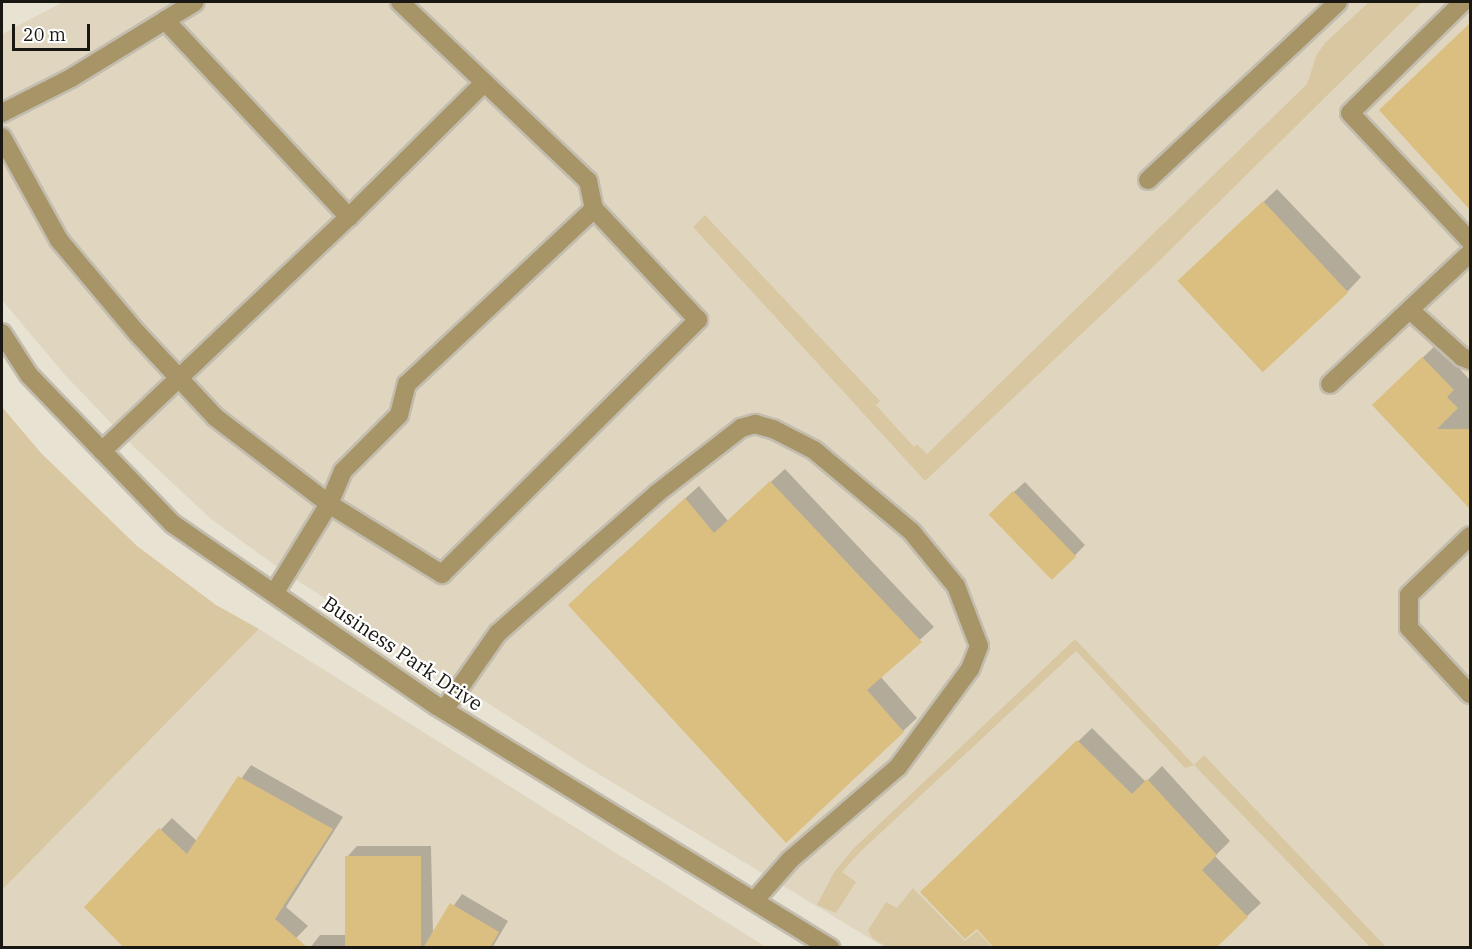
<!DOCTYPE html>
<style>
body{margin:0}
#map{position:relative;width:1472px;height:949px;overflow:hidden;background:#e8e2d2;font-family:"IBM Plex Serif",serif}
div>[style]{position:absolute}
.built>*{inset:0;background:#e0d6c0}
.green>*{inset:0;background:#d8c7a1}
.shadow>*{inset:0;background:#0003}
.building>*{inset:0;background:#dabf80;transform-origin:0 0}
.roads{filter:drop-shadow(2px 0 #c3bdaf) drop-shadow(-2px 0 #c3bdaf) drop-shadow(0 2px #c3bdaf) drop-shadow(0 -2px #c3bdaf)}
.minor>*{height:18px;margin:-9px;padding:0 9px;transform-origin:9px;border-radius:9px;background:#a89567}
span{translate:-50% -50%;white-space:nowrap;text-align:center;line-height:1.15;-webkit-text-stroke:4.5px #fff;paint-order:stroke}
.street-label{font-size:20px;color:#191711}
.frame{position:absolute;inset:0;border:3px solid #191711;pointer-events:none}
.scale{position:absolute;left:12px;top:24px;width:78px;height:27px;box-sizing:border-box;border:3px solid #191711;border-top:0;padding-left:8px;font-size:18px;line-height:21px;white-space:nowrap;color:#191711;-webkit-text-stroke:4px #fff;paint-order:stroke}
</style>
<div id="map">
<div class="built">
<i style="clip-path:polygon(63px 2px,1470px 2px,1470px 947px,884px 947px,587px 767px,287px 574px,211px 519px,135px 448px,64px 374px,2px 300px,2px 34px)"></i>
<i style="clip-path:polygon(259px 629px,766px 947px,2px 948px,2px 890px)"></i>
</div>
<div class="green">
<i style="clip-path:polygon(1369px 2px,1422px 2px,1158px 262px,925px 481px,693px 227px,705px 215px,880px 401px,876px 405px,914px 447px,917px 444px,927px 454px,1307px 84px,1317px 54px,1326px 42px)"></i>
<i style="clip-path:polygon(2px 407px,41px 453px,137px 546px,216px 605px,259px 629px,2px 890px)"></i>
<i style="clip-path:polygon(1075px 639px,1194px 765px,1204px 755px,1386px 947px,1370px 947px,1194px 765px,1185px 768px,1076px 651px,860px 852px,842px 872px,856px 882px,836px 913px,817px 905px,834px 872px,854px 848px)"></i>
<i style="clip-path:polygon(913px 888px,965px 941px,977px 931px,992px 947px,887px 947px,872px 938px,868px 930px,886px 902px,897px 908px)"></i>
</div>
<div class="shadow">
<i style="clip-path:polygon(1470px 25px,1470px 202px,1468px 205px,1394px 96px)"></i>
<i style="clip-path:polygon(1277px 189px,1361px 277px,1348px 291px,1193px 269px)"></i>
<i style="clip-path:polygon(1437px 344px,1470px 380px,1470px 496px,1465px 501px,1387px 392px)"></i>
<i style="clip-path:polygon(785px 469px,934px 627px,880px 676px,917px 718px,903px 731px,583px 591px,699px 486px,728px 521px)"></i>
<i style="clip-path:polygon(1025px 482px,1085px 545px,1052px 579px,1000px 504px)"></i>
<i style="clip-path:polygon(1092px 728px,1146px 782px,1162px 766px,1230px 841px,1215px 856px,1261px 903px,1213px 948px,935px 879px)"></i>
<i style="clip-path:polygon(251px 765px,343px 817px,286px 907px,308px 926px,286px 948px,86px 907px,172px 818px,197px 841px)"></i>
<i style="clip-path:polygon(357px 846px,431px 846px,433px 935px,462px 894px,508px 921px,492px 948px,310px 948px,320px 935px,347px 935px,347px 857px)"></i>
</div>
<div class="building">
<i style="clip-path:polygon(1470px 23px,1470px 210px,1379px 110px)"></i>
<i style="left:1263px;top:201px;width:125px;height:117px;rotate:47deg"></i>
<i style="clip-path:polygon(1422px 357px,1454px 390px,1447px 397px,1458px 408px,1437px 429px,1470px 429px,1470px 509px,1372px 405px)"></i>
<i style="clip-path:polygon(770px 481px,922px 642px,867px 690px,904px 732px,786px 843px,568px 605px,685px 498px,714px 533px)"></i>
<i style="left:1013px;top:491px;width:91px;height:34px;rotate:46deg"></i>
<i style="clip-path:polygon(1077px 740px,1132px 794px,1147px 779px,1217px 855px,1202px 870px,1248px 917px,1216px 948px,994px 948px,977px 929px,965px 939px,920px 892px)"></i>
<i style="clip-path:polygon(238px 776px,333px 829px,275px 919px,308px 948px,124px 948px,84px 907px,159px 828px,187px 854px)"></i>
<i style="left:345px;top:856px;width:76px;height:92px"></i>
<i style="clip-path:polygon(450px 903px,499px 932px,490px 948px,423px 948px)"></i>
</div>
<div class="roads">
<div class="minor">
<i style="left:1463px;top:2px;width:158px;rotate:135.5deg"></i>
<i style="left:1350px;top:113px;width:175px;rotate:46.8deg"></i>
<i style="left:165px;top:20px;width:270px;rotate:47deg"></i>
<i style="left:349px;top:217px;width:190px;rotate:-44.8deg"></i>
<i style="left:2px;top:113px;width:77px;rotate:-26.9deg"></i>
<i style="left:71px;top:78px;width:145px;rotate:-31.5deg"></i>
<i style="left:2px;top:137px;width:118px;rotate:61deg"></i>
<i style="left:59px;top:240px;width:121px;rotate:50deg"></i>
<i style="left:137px;top:333px;width:115px;rotate:47.1deg"></i>
<i style="left:215px;top:417px;width:143px;rotate:37.3deg"></i>
<i style="left:329px;top:504px;width:133px;rotate:31.8deg"></i>
<i style="left:442px;top:574px;width:361px;rotate:-44.8deg"></i>
<i style="left:698px;top:320px;width:152px;rotate:-133.1deg"></i>
<i style="left:594px;top:209px;width:29px;rotate:-102deg"></i>
<i style="left:588px;top:181px;width:260px;rotate:-136.4deg"></i>
<i style="left:1148px;top:180px;width:260px;rotate:-43.1deg"></i>
<i style="left:1410px;top:310px;width:70px;rotate:42.1deg"></i>
<i style="left:1462px;top:357px;width:9px;rotate:21deg"></i>
<i style="left:2px;top:333px;width:50px;rotate:57.3deg"></i>
<i style="left:29px;top:375px;width:207px;rotate:46deg"></i>
<i style="left:173px;top:524px;width:321px;rotate:34.6deg"></i>
<i style="left:437px;top:706px;width:462px;rotate:31.6deg"></i>
<i style="left:1330px;top:384px;width:192px;rotate:-43.1deg"></i>
<i style="left:102px;top:451px;width:340px;rotate:-43.5deg"></i>
<i style="left:1470px;top:536px;width:85px;rotate:136deg"></i>
<i style="left:1409px;top:595px;width:33px;rotate:90deg"></i>
<i style="left:1409px;top:628px;width:90px;rotate:47.3deg"></i>
<i style="left:275px;top:592px;width:103px;rotate:-58.5deg"></i>
<i style="left:329px;top:504px;width:36px;rotate:-67deg"></i>
<i style="left:343px;top:471px;width:79px;rotate:-45deg"></i>
<i style="left:399px;top:415px;width:32px;rotate:-76deg"></i>
<i style="left:407px;top:384px;width:256px;rotate:-43.1deg"></i>
<i style="left:444px;top:710px;width:94px;rotate:-55deg"></i>
<i style="left:498px;top:633px;width:210px;rotate:-41.3deg"></i>
<i style="left:656px;top:494px;width:108px;rotate:-37.8deg"></i>
<i style="left:741px;top:428px;width:15px;rotate:-16deg"></i>
<i style="left:755px;top:424px;width:19px;rotate:16deg"></i>
<i style="left:773px;top:429px;width:46px;rotate:27.1deg"></i>
<i style="left:814px;top:450px;width:126px;rotate:39.9deg"></i>
<i style="left:911px;top:531px;width:71px;rotate:50.7deg"></i>
<i style="left:956px;top:586px;width:64px;rotate:69deg"></i>
<i style="left:979px;top:646px;width:25px;rotate:111deg"></i>
<i style="left:970px;top:669px;width:122px;rotate:126.3deg"></i>
<i style="left:898px;top:767px;width:143px;rotate:139.3deg"></i>
<i style="left:790px;top:860px;width:53px;rotate:131.2deg"></i>
</div>
</div>
<div class="street-label">
<span style="left:403px;top:653px;rotate:34deg">Business Park Drive</span>
</div>
<div class="frame"></div>
<div class="scale">20 m</div>
</div>
